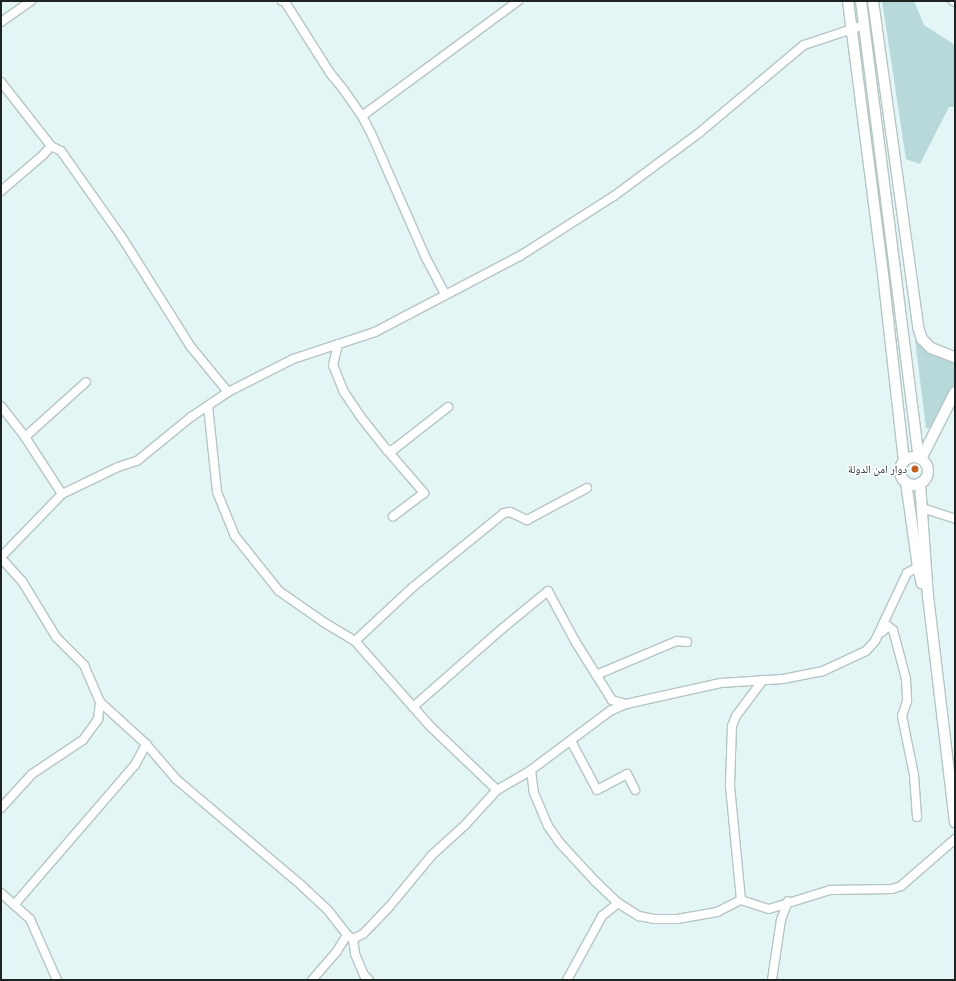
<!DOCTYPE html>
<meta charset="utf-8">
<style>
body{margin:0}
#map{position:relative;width:956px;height:981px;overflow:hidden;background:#e4f5f6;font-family:"Noto Sans","Noto Naskh Arabic",sans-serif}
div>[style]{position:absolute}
.green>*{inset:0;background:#b8d9da}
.roads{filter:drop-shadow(1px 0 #b5c5c5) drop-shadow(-1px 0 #b5c5c5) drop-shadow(0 1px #b5c5c5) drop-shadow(0 -1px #b5c5c5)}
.minor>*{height:8px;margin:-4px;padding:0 4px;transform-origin:4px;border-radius:4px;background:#fff}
.major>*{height:10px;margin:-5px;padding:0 5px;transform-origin:5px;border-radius:5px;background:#fff}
.major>.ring{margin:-5px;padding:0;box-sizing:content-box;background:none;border:10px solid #fff;border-radius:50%}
.dots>*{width:11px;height:11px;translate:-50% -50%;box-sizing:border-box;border:2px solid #fff;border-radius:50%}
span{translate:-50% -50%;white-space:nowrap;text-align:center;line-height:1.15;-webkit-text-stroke:3px #fff;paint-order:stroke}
.poi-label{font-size:11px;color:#1d2323}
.right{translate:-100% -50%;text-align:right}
.frame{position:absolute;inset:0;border:2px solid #1d2323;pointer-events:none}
</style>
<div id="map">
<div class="green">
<i style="clip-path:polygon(882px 1px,914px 1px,924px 25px,955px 45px,955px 107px,949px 107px,920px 164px,906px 159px)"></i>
<i style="clip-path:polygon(914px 332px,921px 342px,955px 358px,955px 384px,932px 428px,926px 428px)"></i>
</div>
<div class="roads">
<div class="minor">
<i style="left:282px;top:1px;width:3px;rotate:18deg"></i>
<i style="left:285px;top:2px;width:84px;rotate:57.6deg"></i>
<i style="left:330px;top:73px;width:21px;rotate:51deg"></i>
<i style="left:343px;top:89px;width:33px;rotate:55deg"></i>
<i style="left:362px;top:116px;width:19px;rotate:62deg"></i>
<i style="left:371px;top:133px;width:137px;rotate:66.3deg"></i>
<i style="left:426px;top:258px;width:41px;rotate:62.2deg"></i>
<i style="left:953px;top:1px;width:2px;rotate:27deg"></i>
<i style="left:1px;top:22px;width:37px;rotate:-35deg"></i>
<i style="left:1px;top:82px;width:81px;rotate:52deg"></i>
<i style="left:51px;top:146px;width:11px;rotate:27deg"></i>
<i style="left:61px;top:151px;width:104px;rotate:54.8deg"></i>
<i style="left:121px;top:236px;width:131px;rotate:57.8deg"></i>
<i style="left:191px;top:347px;width:58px;rotate:50.6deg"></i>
<i style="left:362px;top:116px;width:194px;rotate:-36.4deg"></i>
<i style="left:1px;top:191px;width:55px;rotate:-40.6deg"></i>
<i style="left:43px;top:155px;width:12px;rotate:-48deg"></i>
<i style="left:338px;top:344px;width:22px;rotate:103deg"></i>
<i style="left:333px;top:365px;width:29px;rotate:68deg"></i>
<i style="left:344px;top:392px;width:29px;rotate:56deg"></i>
<i style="left:360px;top:416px;width:43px;rotate:51.5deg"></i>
<i style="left:387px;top:450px;width:6px"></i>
<i style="left:393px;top:450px;width:70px;rotate:-38deg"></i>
<i style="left:1px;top:406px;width:39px;rotate:52deg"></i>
<i style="left:25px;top:437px;width:68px;rotate:57deg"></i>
<i style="left:208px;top:406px;width:86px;rotate:84deg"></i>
<i style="left:217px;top:492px;width:48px;rotate:67.8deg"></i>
<i style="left:235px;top:536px;width:70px;rotate:51.3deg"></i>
<i style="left:279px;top:591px;width:56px;rotate:34.8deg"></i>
<i style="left:325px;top:623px;width:35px;rotate:31deg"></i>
<i style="left:355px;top:641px;width:113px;rotate:48.6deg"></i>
<i style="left:430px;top:726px;width:93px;rotate:43.7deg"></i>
<i style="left:25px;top:437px;width:82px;rotate:-42deg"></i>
<i style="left:387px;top:450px;width:57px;rotate:49.3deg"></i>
<i style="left:424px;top:493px;width:39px;rotate:143deg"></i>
<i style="left:922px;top:508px;width:35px;rotate:18deg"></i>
<i style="left:1px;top:557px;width:88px;rotate:-45.9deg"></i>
<i style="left:62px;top:494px;width:62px;rotate:-25.7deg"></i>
<i style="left:118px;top:467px;width:20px;rotate:-18deg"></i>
<i style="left:137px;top:461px;width:70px;rotate:-39.2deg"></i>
<i style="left:191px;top:417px;width:45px;rotate:-34deg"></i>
<i style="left:228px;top:392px;width:73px;rotate:-26.9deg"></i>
<i style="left:293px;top:359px;width:86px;rotate:-18.2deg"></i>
<i style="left:375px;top:332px;width:164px;rotate:-27.7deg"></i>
<i style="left:520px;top:256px;width:112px;rotate:-32.6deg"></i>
<i style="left:614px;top:196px;width:106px;rotate:-36.5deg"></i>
<i style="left:699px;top:133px;width:137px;rotate:-40deg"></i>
<i style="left:804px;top:45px;width:63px;rotate:-18.4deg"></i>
<i style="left:1px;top:558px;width:31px;rotate:48deg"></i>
<i style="left:22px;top:581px;width:66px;rotate:58.7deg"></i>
<i style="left:56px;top:637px;width:40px;rotate:45deg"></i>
<i style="left:84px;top:665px;width:40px;rotate:66.6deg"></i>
<i style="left:100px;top:702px;width:62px;rotate:42.4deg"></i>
<i style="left:146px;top:744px;width:46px;rotate:49.4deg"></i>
<i style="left:176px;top:779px;width:164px;rotate:40.3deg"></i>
<i style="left:301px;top:885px;width:35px;rotate:43deg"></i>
<i style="left:327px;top:909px;width:33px;rotate:52deg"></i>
<i style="left:347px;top:935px;width:7px;rotate:34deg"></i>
<i style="left:353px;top:939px;width:11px;rotate:-27deg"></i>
<i style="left:363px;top:934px;width:37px;rotate:-46deg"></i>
<i style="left:389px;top:907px;width:67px;rotate:-50.4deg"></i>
<i style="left:432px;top:855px;width:45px;rotate:-42.3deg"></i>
<i style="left:465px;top:825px;width:47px;rotate:-47.6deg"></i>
<i style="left:497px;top:790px;width:39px;rotate:-30deg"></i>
<i style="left:531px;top:770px;width:99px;rotate:-36.8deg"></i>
<i style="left:610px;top:711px;width:17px;rotate:-24deg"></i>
<i style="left:626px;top:704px;width:97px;rotate:-12.5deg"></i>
<i style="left:721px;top:683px;width:62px;rotate:-3.7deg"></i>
<i style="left:783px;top:679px;width:41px;rotate:-11.3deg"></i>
<i style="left:823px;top:671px;width:47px;rotate:-24.9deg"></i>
<i style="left:866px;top:651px;width:13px;rotate:-48deg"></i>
<i style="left:875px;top:641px;width:75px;rotate:-64.8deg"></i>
<i style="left:907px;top:573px;width:13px;rotate:-29deg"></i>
<i style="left:882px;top:632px;width:8px;rotate:-45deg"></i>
<i style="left:888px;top:626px;width:6px;rotate:39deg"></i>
<i style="left:893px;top:630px;width:51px;rotate:75.1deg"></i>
<i style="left:906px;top:679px;width:22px;rotate:87deg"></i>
<i style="left:907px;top:701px;width:16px;rotate:108deg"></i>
<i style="left:902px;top:716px;width:60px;rotate:78.5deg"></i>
<i style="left:914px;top:775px;width:42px;rotate:85.9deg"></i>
<i style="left:355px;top:641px;width:79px;rotate:-43deg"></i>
<i style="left:413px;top:587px;width:117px;rotate:-39.1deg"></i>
<i style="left:504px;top:513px;width:6px;rotate:-9deg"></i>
<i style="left:510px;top:512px;width:19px;rotate:25deg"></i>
<i style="left:527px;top:520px;width:68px;rotate:-28.1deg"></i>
<i style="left:596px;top:675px;width:88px;rotate:-22.8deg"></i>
<i style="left:677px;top:641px;width:10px;rotate:6deg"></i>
<i style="left:413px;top:707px;width:120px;rotate:-41.3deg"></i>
<i style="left:503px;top:628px;width:58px;rotate:-39.4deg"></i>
<i style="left:548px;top:591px;width:57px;rotate:61.6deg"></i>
<i style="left:575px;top:641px;width:70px;rotate:57.9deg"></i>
<i style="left:612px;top:700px;width:15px;rotate:16deg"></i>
<i style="left:571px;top:741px;width:55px;rotate:62deg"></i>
<i style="left:597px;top:790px;width:34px;rotate:-28deg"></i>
<i style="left:627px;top:774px;width:18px;rotate:63deg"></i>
<i style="left:531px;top:770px;width:23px;rotate:83deg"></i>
<i style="left:534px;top:793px;width:36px;rotate:67deg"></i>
<i style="left:548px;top:826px;width:19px;rotate:55deg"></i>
<i style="left:559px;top:842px;width:53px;rotate:47.3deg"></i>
<i style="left:595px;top:881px;width:32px;rotate:44deg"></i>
<i style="left:618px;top:903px;width:25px;rotate:32deg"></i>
<i style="left:639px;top:916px;width:15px;rotate:11deg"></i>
<i style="left:654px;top:919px;width:23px"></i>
<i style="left:677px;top:919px;width:41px;rotate:-9.9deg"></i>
<i style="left:717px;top:912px;width:27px;rotate:-27deg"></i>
<i style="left:741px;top:900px;width:29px;rotate:18deg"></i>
<i style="left:769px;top:909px;width:64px;rotate:-17.3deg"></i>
<i style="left:830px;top:890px;width:62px;rotate:-0.9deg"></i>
<i style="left:892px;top:889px;width:9px;rotate:-18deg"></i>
<i style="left:901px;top:886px;width:72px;rotate:-41deg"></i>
<i style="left:1px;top:808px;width:46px;rotate:-47.6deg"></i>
<i style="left:32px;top:774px;width:61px;rotate:-33.7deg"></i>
<i style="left:83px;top:740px;width:26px;rotate:-54deg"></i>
<i style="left:98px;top:719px;width:17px;rotate:-83deg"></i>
<i style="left:1px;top:893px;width:39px;rotate:42deg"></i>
<i style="left:30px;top:919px;width:67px;rotate:66.1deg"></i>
<i style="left:741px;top:900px;width:116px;rotate:-95.5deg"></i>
<i style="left:730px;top:785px;width:59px;rotate:-88.1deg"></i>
<i style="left:732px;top:726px;width:11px;rotate:-68deg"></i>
<i style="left:736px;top:716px;width:45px;rotate:-53.1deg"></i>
<i style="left:14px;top:905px;width:185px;rotate:-49.2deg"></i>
<i style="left:135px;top:765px;width:24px;rotate:-62deg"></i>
<i style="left:353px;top:939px;width:15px;rotate:82deg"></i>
<i style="left:355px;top:954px;width:23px;rotate:67deg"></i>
<i style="left:364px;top:975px;width:7px;rotate:45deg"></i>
<i style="left:312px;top:980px;width:38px;rotate:-49deg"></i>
<i style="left:337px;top:951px;width:19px;rotate:-58deg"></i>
<i style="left:567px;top:980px;width:73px;rotate:-61.3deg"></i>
<i style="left:602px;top:916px;width:21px;rotate:-39deg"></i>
<i style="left:772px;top:980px;width:61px;rotate:-81.5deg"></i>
<i style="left:781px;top:920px;width:20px;rotate:-70deg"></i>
</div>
<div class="major">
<i style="left:848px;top:1px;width:275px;rotate:82.7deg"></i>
<i style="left:883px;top:274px;width:188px;rotate:83.6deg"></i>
<i style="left:861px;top:1px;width:461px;rotate:82.8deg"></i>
<i style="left:873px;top:1px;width:329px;rotate:82.1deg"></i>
<i style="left:918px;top:327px;width:13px;rotate:72deg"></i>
<i style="left:922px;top:339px;width:13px;rotate:45deg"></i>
<i style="left:931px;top:348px;width:26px;rotate:21deg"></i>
<i class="ring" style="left:900px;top:457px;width:18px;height:18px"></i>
<i style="left:921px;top:459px;width:75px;rotate:-63.1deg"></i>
<i style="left:906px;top:482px;width:86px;rotate:82deg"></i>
<i style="left:918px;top:567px;width:17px;rotate:77deg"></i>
<i style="left:920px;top:483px;width:113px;rotate:86deg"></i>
<i style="left:928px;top:596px;width:228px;rotate:83.2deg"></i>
</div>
</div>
<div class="dots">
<i style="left:915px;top:469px;background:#c26023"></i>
</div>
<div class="poi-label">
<span class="right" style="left:907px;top:469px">دوار امن الدولة</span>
</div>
<div class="frame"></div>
</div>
